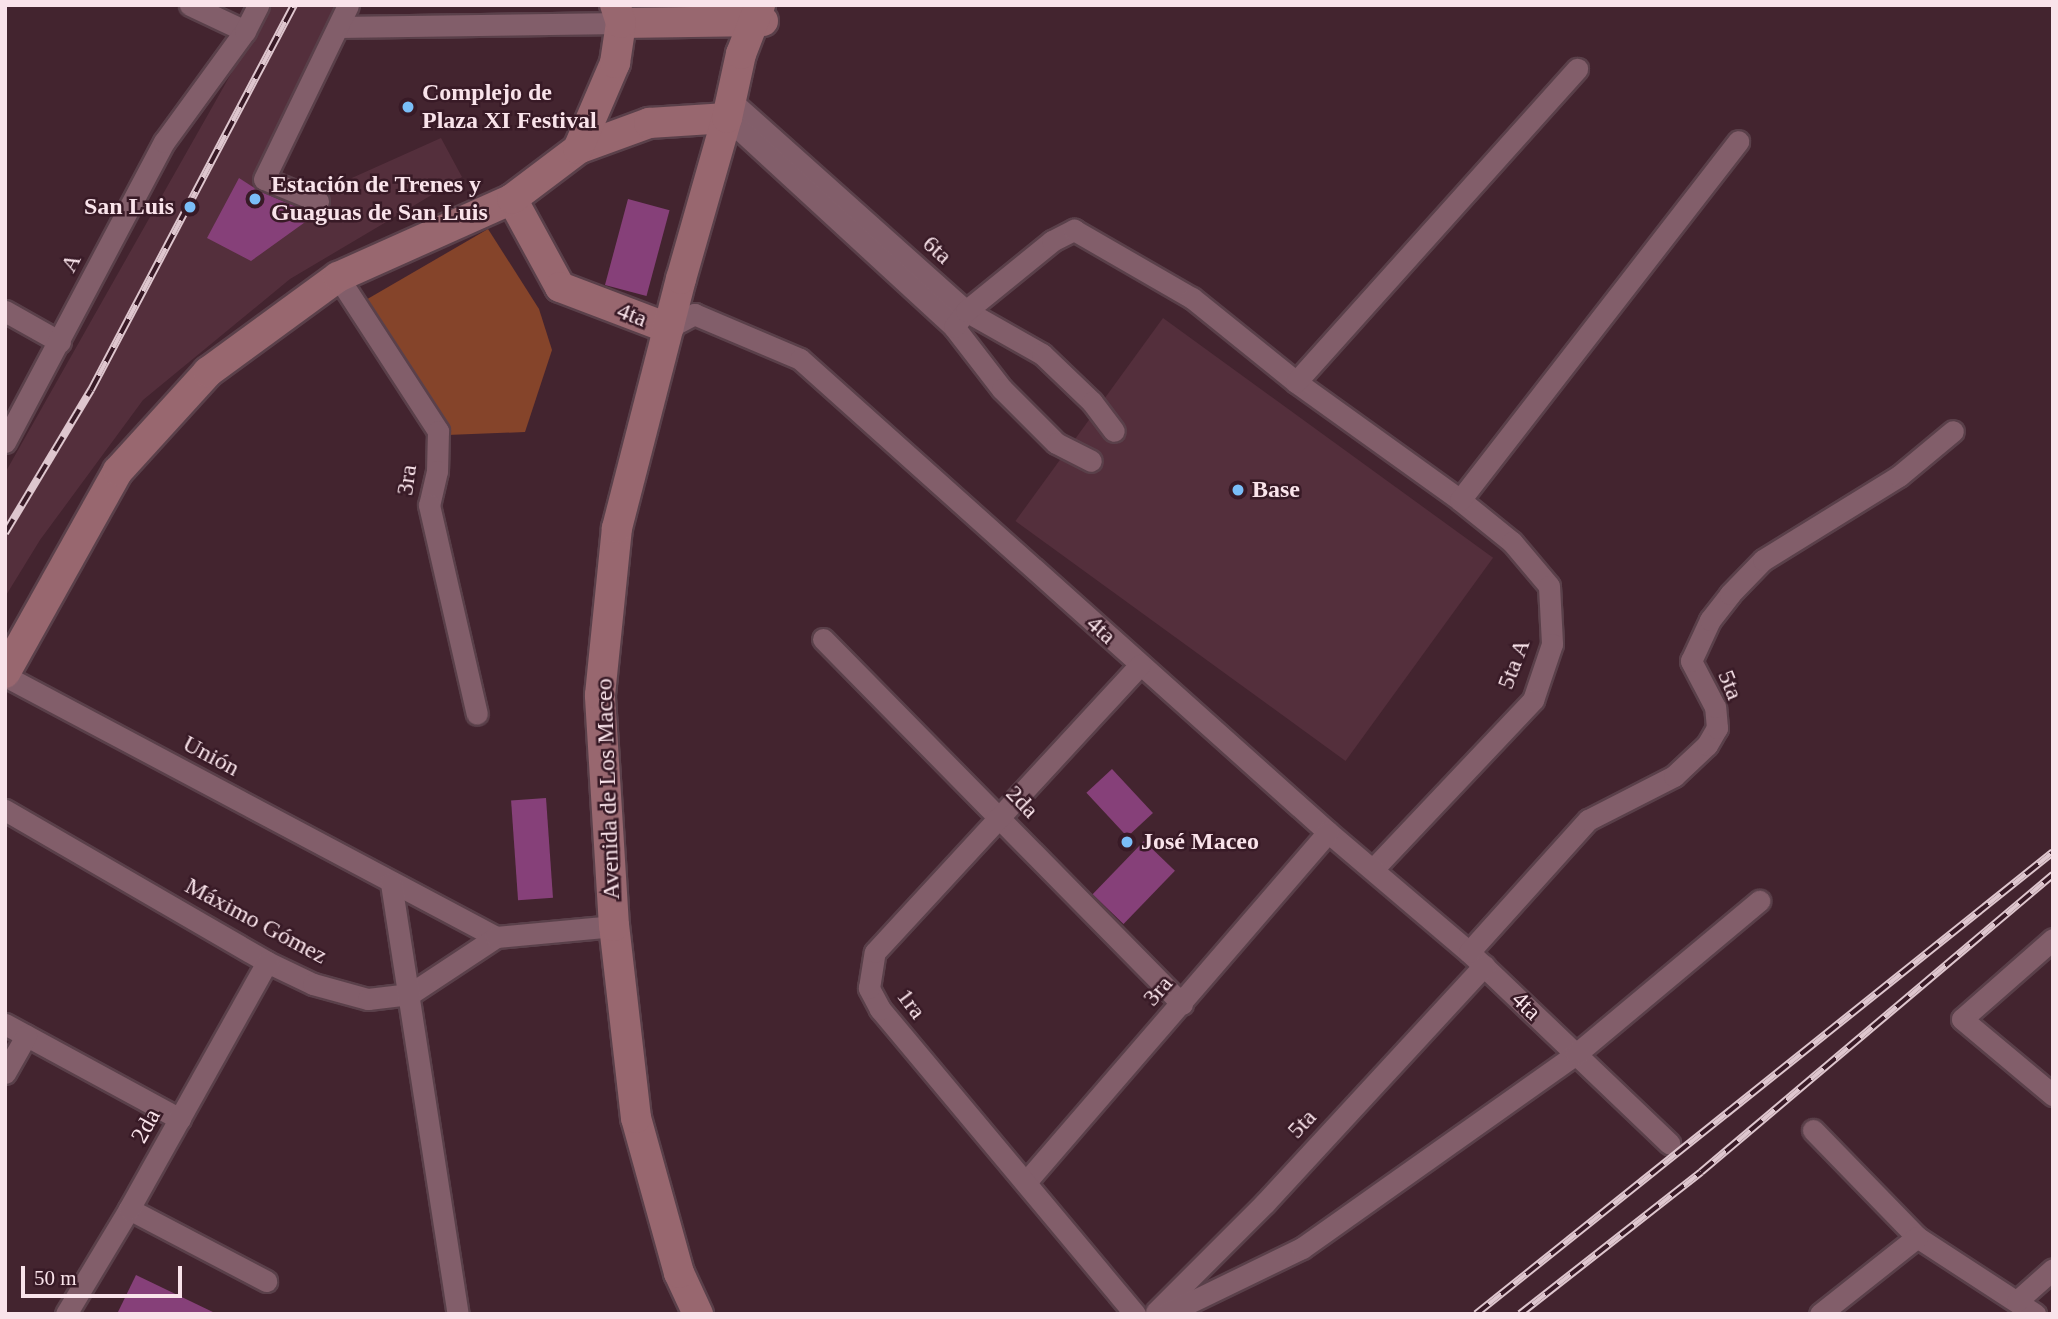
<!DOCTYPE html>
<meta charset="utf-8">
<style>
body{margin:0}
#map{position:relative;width:2058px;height:1319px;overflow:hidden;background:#43242f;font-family:"Times New Roman",serif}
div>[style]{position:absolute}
.built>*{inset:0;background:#542f3c;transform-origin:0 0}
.green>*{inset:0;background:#85442a}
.building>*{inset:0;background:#864079;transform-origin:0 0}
.roads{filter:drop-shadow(2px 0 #5a404a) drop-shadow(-2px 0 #5a404a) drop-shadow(0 2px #5a404a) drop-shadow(0 -2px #5a404a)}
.street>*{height:21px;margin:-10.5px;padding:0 10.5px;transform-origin:10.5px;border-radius:10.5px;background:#825e6a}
.secondary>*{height:30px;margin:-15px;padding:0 15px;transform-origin:15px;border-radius:15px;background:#98676f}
.rail>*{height:8px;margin-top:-4px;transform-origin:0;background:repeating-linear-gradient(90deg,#381a26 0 16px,#dec6ce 0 32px);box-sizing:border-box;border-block:2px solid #dec6ce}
.dots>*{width:19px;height:19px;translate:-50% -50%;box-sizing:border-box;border:4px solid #381a26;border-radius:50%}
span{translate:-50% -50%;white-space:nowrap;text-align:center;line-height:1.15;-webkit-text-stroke:5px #381a26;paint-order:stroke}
.poi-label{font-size:24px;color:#f9e3ea;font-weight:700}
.left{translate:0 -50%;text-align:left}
.right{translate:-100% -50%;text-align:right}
.street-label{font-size:24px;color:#f9e3ea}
.frame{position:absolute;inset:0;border:7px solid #f9e3ea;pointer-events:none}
.scale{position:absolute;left:21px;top:1266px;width:161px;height:32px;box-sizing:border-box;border:4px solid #f9e3ea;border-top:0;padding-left:9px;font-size:21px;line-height:24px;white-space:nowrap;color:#f9e3ea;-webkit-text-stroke:5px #381a26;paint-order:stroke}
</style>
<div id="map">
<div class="built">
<i style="clip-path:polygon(270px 5px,338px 5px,265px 165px,325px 190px,441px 138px,462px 177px,290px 279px,143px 400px,40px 540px,5px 597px,5px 473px)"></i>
<i style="left:1163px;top:318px;width:408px;height:251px;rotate:36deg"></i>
</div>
<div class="green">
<i style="clip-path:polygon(488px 229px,539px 309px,552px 350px,525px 432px,447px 435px,364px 301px)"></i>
</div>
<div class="building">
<i style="clip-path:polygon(239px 178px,259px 191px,315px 215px,251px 261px,207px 238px)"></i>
<i style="left:628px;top:199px;width:43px;height:89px;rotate:15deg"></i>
<i style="left:1112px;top:769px;width:60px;height:35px;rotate:47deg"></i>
<i style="left:546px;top:798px;width:100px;height:35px;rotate:86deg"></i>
<i style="left:1144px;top:841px;width:43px;height:74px;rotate:44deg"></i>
<i style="clip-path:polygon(136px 1275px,217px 1314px,117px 1314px)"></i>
</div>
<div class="roads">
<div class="street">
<i style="left:190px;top:5px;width:61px;rotate:25.3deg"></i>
<i style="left:338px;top:27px;width:283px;rotate:-0.8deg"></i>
<i style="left:730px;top:100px;width:317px;rotate:41.8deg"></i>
<i style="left:966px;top:311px;width:87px;rotate:29.5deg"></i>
<i style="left:1042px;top:354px;width:69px;rotate:43.8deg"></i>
<i style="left:1092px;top:402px;width:36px;rotate:53deg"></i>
<i style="left:727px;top:118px;width:309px;rotate:42.6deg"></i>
<i style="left:954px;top:327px;width:78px;rotate:52.3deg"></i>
<i style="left:1002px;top:389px;width:76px;rotate:45deg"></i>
<i style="left:1056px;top:443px;width:39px;rotate:27deg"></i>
<i style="left:318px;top:201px;width:58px;rotate:-157.8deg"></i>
<i style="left:264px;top:179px;width:193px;rotate:-64.2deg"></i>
<i style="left:338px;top:277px;width:184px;rotate:57deg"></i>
<i style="left:438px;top:431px;width:40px;rotate:91.4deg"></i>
<i style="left:437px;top:471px;width:35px;rotate:103deg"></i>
<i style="left:429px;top:505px;width:214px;rotate:77.1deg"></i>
<i style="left:5px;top:311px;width:63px;rotate:29.4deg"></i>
<i style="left:954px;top:327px;width:20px;rotate:-53deg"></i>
<i style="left:966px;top:311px;width:111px;rotate:-39.1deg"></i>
<i style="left:1052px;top:241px;width:25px;rotate:-27deg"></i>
<i style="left:1074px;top:230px;width:136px;rotate:30deg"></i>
<i style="left:1192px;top:298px;width:134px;rotate:38.9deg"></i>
<i style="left:1296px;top:382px;width:202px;rotate:35.7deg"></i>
<i style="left:1460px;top:500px;width:67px;rotate:38.9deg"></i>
<i style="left:1512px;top:542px;width:57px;rotate:49.9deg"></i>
<i style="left:1549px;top:586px;width:58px;rotate:87deg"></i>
<i style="left:1552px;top:644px;width:59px;rotate:108.7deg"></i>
<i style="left:1533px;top:700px;width:231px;rotate:133.4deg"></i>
<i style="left:668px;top:328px;width:30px;rotate:-28deg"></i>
<i style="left:694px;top:314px;width:115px;rotate:23deg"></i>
<i style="left:800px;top:359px;width:709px;rotate:41.86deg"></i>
<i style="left:1328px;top:832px;width:185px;rotate:40.4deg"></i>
<i style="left:1469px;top:952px;width:277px;rotate:43.7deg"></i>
<i style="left:1296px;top:382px;width:421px;rotate:-48.1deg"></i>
<i style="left:5px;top:442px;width:340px;rotate:-62.1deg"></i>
<i style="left:164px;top:142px;width:137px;rotate:-53.9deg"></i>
<i style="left:245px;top:31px;width:29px;rotate:-63deg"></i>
<i style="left:1460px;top:500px;width:454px;rotate:-52.2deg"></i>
<i style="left:823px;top:639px;width:512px;rotate:45.47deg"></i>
<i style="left:5px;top:676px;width:556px;rotate:27.99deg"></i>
<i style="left:5px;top:810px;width:303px;rotate:30.1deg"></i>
<i style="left:267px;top:962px;width:51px;rotate:25.6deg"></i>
<i style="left:313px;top:984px;width:57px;rotate:15.3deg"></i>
<i style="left:368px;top:999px;width:42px;rotate:-6.8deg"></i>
<i style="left:410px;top:994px;width:103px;rotate:-33.5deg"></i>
<i style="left:496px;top:937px;width:119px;rotate:-5.3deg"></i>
<i style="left:391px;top:883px;width:436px;rotate:81.2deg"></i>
<i style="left:2053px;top:939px;width:121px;rotate:138.7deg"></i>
<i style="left:1962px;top:1019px;width:119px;rotate:39.9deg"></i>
<i style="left:1469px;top:952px;width:178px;rotate:-48deg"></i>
<i style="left:1588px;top:820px;width:97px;rotate:-27.1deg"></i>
<i style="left:1674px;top:776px;width:45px;rotate:-43.2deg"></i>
<i style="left:1707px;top:745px;width:20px;rotate:-60deg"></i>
<i style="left:1717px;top:728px;width:21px;rotate:-95deg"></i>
<i style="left:1715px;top:707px;width:52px;rotate:-117.6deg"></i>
<i style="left:1691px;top:661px;width:45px;rotate:-65.1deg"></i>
<i style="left:1710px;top:620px;width:33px;rotate:-52deg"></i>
<i style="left:1730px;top:594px;width:47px;rotate:-45.9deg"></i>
<i style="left:1763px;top:560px;width:160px;rotate:-31.7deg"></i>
<i style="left:1899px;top:476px;width:70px;rotate:-39.8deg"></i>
<i style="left:5px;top:1024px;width:199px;rotate:28.5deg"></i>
<i style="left:5px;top:1073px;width:43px;rotate:-60.4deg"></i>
<i style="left:1813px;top:1130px;width:149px;rotate:45.8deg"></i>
<i style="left:1917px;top:1237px;width:141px;rotate:33.1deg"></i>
<i style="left:1026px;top:1182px;width:462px;rotate:-49.2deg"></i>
<i style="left:129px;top:1209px;width:155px;rotate:27.7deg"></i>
<i style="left:2017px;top:1301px;width:48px;rotate:-41.6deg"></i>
<i style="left:1156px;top:1312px;width:154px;rotate:-45deg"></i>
<i style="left:1265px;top:1203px;width:323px;rotate:-47.3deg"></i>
<i style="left:66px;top:1314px;width:122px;rotate:-59deg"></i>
<i style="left:129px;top:1209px;width:283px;rotate:-60.8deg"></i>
<i style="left:1135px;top:1314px;width:398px;rotate:-129.9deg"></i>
<i style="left:880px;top:1009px;width:24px;rotate:-118deg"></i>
<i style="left:869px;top:988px;width:36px;rotate:-81deg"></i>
<i style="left:875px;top:952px;width:391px;rotate:-47.3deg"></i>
<i style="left:1166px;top:1314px;width:151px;rotate:-25.9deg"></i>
<i style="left:1302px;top:1248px;width:336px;rotate:-35.3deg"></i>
<i style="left:1576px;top:1054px;width:239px;rotate:-39.9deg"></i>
<i style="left:1820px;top:1314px;width:124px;rotate:-38.4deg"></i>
</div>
<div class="secondary">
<i style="left:621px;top:23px;width:142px;rotate:-0.8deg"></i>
<i style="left:578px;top:149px;width:76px;rotate:-20.1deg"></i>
<i style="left:649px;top:123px;width:78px;rotate:-3.7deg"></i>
<i style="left:512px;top:199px;width:100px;rotate:61.4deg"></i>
<i style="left:560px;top:287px;width:116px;rotate:20.8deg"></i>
<i style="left:5px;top:673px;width:231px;rotate:-60.8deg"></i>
<i style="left:118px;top:471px;width:134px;rotate:-47.7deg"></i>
<i style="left:208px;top:372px;width:161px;rotate:-36.2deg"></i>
<i style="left:338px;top:277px;width:191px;rotate:-24.1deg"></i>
<i style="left:512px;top:199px;width:83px;rotate:-37.1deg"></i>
<i style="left:578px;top:149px;width:94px;rotate:-66.7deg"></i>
<i style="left:615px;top:63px;width:40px;rotate:-81.5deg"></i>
<i style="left:621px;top:23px;width:19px;rotate:-108deg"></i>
<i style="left:698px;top:1314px;width:45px;rotate:-114.9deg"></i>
<i style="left:679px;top:1273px;width:161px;rotate:-105.5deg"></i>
<i style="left:636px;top:1118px;width:193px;rotate:-96.5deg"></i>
<i style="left:614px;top:926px;width:231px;rotate:-93.5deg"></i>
<i style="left:600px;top:695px;width:168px;rotate:-84.2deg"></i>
<i style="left:617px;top:528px;width:257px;rotate:-75.6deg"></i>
<i style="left:681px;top:279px;width:167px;rotate:-74.1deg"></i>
<i style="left:727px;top:118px;width:66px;rotate:-77.7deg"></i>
<i style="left:741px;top:54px;width:53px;rotate:-68.8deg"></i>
</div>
</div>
<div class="rail">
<i style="left:5px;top:533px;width:167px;rotate:-59deg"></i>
<i style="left:91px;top:390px;width:435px;rotate:-62.2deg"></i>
<i style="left:1476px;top:1314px;width:739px;rotate:-38.68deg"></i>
<i style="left:1520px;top:1314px;width:230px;rotate:-38.1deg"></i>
<i style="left:1701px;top:1172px;width:461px;rotate:-40.2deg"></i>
</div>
<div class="dots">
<i style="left:408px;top:107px;background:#7abef8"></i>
<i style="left:255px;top:199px;background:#7abef8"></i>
<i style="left:190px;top:207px;background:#7abef8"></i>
<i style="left:1238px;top:490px;background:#7abef8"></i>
<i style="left:1127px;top:842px;background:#7abef8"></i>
</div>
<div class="poi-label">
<span class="left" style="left:422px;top:107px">Complejo de<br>Plaza XI Festival</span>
<span class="left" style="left:271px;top:199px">Estación de Trenes y<br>Guaguas de San Luis</span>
<span class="right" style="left:174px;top:207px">San Luis</span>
<span class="left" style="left:1252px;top:490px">Base</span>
<span class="left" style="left:1141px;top:842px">José Maceo</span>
</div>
<div class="street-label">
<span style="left:937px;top:250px;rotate:42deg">6ta</span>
<span style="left:71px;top:263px;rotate:-62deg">A</span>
<span style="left:632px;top:315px;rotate:21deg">4ta</span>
<span style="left:407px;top:480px;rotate:-82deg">3ra</span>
<span style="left:1101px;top:630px;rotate:42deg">4ta</span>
<span style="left:1514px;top:664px;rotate:-69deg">5ta A</span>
<span style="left:1730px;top:685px;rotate:68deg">5ta</span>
<span style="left:211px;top:756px;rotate:28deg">Unión</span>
<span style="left:608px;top:789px;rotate:-92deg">Avenida de Los Maceo</span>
<span style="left:1022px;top:802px;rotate:46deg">2da</span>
<span style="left:256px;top:921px;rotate:28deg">Máximo Gómez</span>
<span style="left:1158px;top:991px;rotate:-49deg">3ra</span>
<span style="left:911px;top:1004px;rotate:53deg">1ra</span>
<span style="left:1526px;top:1006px;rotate:44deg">4ta</span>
<span style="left:1302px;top:1124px;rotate:-47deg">5ta</span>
<span style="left:146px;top:1126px;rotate:-61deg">2da</span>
</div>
<div class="frame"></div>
<div class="scale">50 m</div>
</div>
